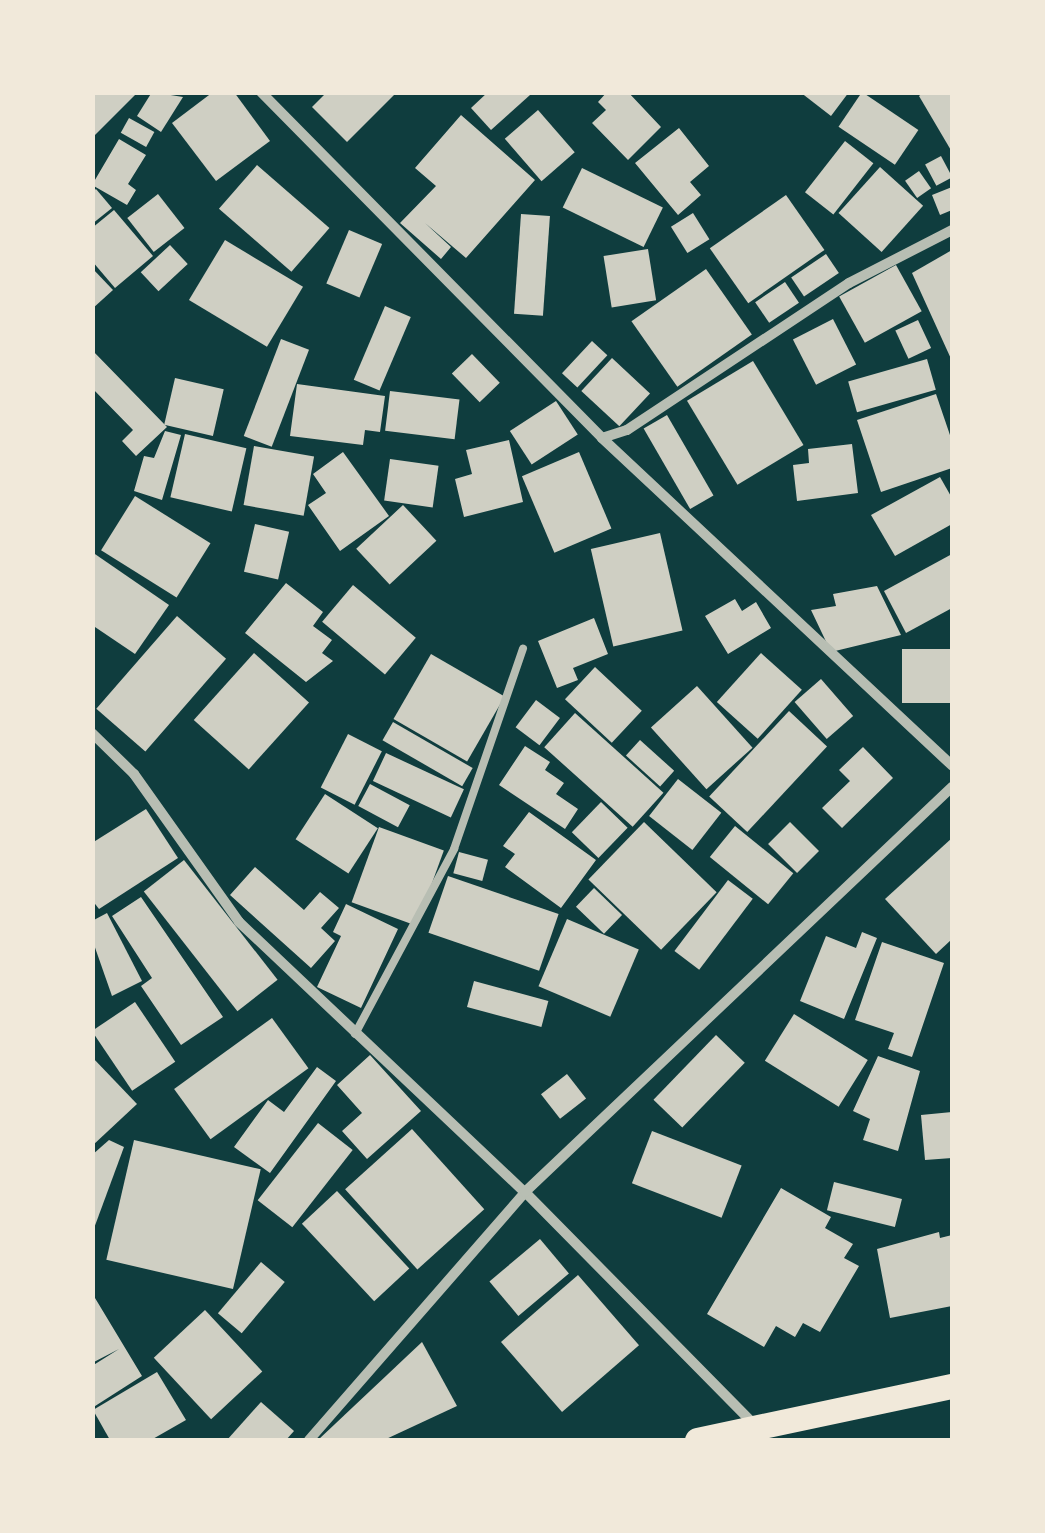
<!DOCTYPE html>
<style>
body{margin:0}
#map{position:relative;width:1045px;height:1533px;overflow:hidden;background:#0f3d3e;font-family:Raleway,sans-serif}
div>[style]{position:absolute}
.building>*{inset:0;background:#cfcfc3;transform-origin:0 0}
.service>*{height:8px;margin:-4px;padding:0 4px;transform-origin:4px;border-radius:4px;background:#b8beb3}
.minor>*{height:10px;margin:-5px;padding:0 5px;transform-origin:5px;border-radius:5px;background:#b8beb3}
.primary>*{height:25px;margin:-12.5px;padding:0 12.5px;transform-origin:12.5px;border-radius:12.5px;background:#f1e9da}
span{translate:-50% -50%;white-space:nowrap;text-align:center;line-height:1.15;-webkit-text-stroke:9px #f1e9da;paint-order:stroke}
.frame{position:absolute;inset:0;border:95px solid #f1e9da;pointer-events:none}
</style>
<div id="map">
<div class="building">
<i style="clip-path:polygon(92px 92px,138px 92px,92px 138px)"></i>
<i style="clip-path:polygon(152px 92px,183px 97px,161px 132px,137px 116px)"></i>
<i style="clip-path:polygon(213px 92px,234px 92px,270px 141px,216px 181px,172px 123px)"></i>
<i style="clip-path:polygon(327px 92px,397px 92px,347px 142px,312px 107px)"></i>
<i style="clip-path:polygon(488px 92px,528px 92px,530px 95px,491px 130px,471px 108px)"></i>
<i style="clip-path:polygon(607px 92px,628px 92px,661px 127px,628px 160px,592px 123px,606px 110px,598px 102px)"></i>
<i style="clip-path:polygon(800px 92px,849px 92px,831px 116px)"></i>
<i style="left:862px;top:92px;width:68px;height:42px;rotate:34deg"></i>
<i style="clip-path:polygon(924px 92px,952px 92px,952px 152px,919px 96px)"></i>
<i style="left:538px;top:110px;width:56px;height:44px;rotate:49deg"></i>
<i style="clip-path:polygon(461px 115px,535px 180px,466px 258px,425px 223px,451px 247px,441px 259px,400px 223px,436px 186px,415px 168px)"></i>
<i style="left:129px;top:118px;width:29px;height:17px;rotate:29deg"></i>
<i style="clip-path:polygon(679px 128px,709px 166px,690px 182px,701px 195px,678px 215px,635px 163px)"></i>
<i style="clip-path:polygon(119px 139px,146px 155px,128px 184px,136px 190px,127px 205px,92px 185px)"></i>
<i style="left:845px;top:141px;width:36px;height:65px;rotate:38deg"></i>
<i style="left:941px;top:156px;width:24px;height:18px;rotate:62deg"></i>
<i style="left:257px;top:165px;width:96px;height:58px;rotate:41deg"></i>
<i style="left:880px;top:167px;width:58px;height:62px;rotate:42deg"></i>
<i style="left:582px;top:168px;width:90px;height:44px;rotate:26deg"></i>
<i style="left:919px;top:171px;width:21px;height:17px;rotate:55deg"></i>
<i style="clip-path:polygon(952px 187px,952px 210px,940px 215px,932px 195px)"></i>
<i style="clip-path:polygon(96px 189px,112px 208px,92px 224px,92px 192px)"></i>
<i style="left:158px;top:194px;width:43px;height:39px;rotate:52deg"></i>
<i style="left:786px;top:195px;width:67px;height:93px;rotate:55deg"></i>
<i style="clip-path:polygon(114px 210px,153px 256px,115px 288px,92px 261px,92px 228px)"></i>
<i style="left:693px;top:213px;width:31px;height:26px;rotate:58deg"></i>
<i style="left:521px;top:214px;width:29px;height:100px;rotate:4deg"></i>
<i style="left:349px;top:230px;width:36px;height:58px;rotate:23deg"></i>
<i style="left:225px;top:240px;width:91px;height:70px;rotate:31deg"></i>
<i style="left:170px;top:245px;width:26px;height:40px;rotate:47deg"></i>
<i style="left:648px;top:249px;width:52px;height:45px;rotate:81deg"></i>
<i style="clip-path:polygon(952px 250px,952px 361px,912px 273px)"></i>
<i style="left:826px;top:254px;width:23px;height:42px;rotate:56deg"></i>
<i style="left:896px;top:265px;width:53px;height:65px;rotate:61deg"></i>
<i style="clip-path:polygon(92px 268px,113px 290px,92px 309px)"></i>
<i style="left:706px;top:269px;width:80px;height:91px;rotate:55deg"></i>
<i style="left:785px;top:282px;width:25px;height:36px;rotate:56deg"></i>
<i style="left:385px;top:306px;width:28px;height:80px;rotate:23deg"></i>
<i style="left:833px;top:319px;width:51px;height:45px;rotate:63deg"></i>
<i style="left:918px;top:320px;width:31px;height:25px;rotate:65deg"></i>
<i style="left:281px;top:339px;width:30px;height:104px;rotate:21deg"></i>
<i style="left:592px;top:341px;width:21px;height:44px;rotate:43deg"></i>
<i style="clip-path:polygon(92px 350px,167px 427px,136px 456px,122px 441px,133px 430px,92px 388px)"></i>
<i style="left:472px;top:354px;width:40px;height:28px;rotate:46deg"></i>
<i style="left:612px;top:358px;width:52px;height:45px;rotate:43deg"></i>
<i style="left:927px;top:359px;width:32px;height:82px;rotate:74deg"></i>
<i style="left:753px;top:361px;width:98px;height:77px;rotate:59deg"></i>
<i style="left:175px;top:378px;width:50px;height:48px;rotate:13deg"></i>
<i style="clip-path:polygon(297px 384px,385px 396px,380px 432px,365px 430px,363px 445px,290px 436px)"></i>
<i style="left:390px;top:391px;width:70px;height:40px;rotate:7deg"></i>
<i style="clip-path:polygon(936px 394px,952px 441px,952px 468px,881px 492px,857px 420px)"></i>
<i style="left:556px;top:401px;width:40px;height:55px;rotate:57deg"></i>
<i style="left:667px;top:415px;width:93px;height:27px;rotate:60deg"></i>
<i style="clip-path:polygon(165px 431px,181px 435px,162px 500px,134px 491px,144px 456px,154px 458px)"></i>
<i style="left:185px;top:434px;width:63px;height:65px;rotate:13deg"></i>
<i style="clip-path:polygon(509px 440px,523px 502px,464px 517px,455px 479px,472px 474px,466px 450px)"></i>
<i style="clip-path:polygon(852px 444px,858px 493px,797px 501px,793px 465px,809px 463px,808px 449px)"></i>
<i style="left:254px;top:446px;width:61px;height:60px;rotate:10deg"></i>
<i style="clip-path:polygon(343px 452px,389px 516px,340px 551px,308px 505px,326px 493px,313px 474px)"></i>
<i style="left:579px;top:452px;width:83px;height:62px;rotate:67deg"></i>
<i style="left:390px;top:459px;width:49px;height:42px;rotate:8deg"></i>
<i style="clip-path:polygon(940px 477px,952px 498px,952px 524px,895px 556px,871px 515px)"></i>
<i style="left:135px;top:496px;width:89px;height:64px;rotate:32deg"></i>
<i style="left:403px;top:505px;width:49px;height:64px;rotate:47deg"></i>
<i style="left:255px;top:524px;width:35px;height:49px;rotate:13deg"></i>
<i style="left:660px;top:533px;width:100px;height:71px;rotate:77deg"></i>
<i style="clip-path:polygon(92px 552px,169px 605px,135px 654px,92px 625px)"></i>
<i style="clip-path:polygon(952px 554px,952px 608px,906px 633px,884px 591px)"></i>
<i style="clip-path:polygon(286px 583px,323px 612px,313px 626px,332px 640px,322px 653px,333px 661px,306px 682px,245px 633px)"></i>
<i style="left:353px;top:585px;width:82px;height:48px;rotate:40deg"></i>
<i style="clip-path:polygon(877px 586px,901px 635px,831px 652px,811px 610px,836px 606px,833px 594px)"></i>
<i style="clip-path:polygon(735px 599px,742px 611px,756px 602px,771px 628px,728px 654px,705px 616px)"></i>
<i style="left:177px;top:616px;width:65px;height:123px;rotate:41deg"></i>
<i style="clip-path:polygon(594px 618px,608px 654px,573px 668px,578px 680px,557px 688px,538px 641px)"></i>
<i style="left:952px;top:649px;width:54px;height:50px;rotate:90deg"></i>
<i style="left:254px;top:653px;width:74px;height:90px;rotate:42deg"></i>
<i style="left:761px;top:653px;width:55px;height:66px;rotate:42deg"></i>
<i style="left:431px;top:654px;width:85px;height:75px;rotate:30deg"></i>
<i style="left:595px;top:667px;width:64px;height:44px;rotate:43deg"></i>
<i style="left:821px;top:679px;width:49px;height:35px;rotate:49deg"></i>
<i style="left:697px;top:686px;width:83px;height:62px;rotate:48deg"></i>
<i style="left:536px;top:700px;width:30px;height:34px;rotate:37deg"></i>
<i style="left:789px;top:711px;width:52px;height:117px;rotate:43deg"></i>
<i style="left:575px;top:713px;width:119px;height:46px;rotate:42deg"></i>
<i style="left:393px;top:722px;width:92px;height:21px;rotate:30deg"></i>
<i style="left:348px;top:734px;width:38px;height:60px;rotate:27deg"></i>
<i style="left:640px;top:740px;width:46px;height:21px;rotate:42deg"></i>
<i style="clip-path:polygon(525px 746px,550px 762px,545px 770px,564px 783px,556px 794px,578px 809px,565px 829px,499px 785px)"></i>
<i style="clip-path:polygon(863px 747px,893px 778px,842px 828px,822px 808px,850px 781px,839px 770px)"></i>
<i style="left:386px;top:753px;width:86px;height:31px;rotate:25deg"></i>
<i style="left:678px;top:779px;width:55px;height:47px;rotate:38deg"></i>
<i style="left:370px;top:784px;width:45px;height:25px;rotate:28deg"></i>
<i style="left:325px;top:794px;width:63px;height:54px;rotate:33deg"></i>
<i style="left:601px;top:802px;width:37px;height:42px;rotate:44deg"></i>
<i style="clip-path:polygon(146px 809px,178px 858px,99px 909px,92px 900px,92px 843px)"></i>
<i style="clip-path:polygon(529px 812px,596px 860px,561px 908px,505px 867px,515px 854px,503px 846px)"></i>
<i style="left:644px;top:822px;width:101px;height:80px;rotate:44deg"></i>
<i style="left:790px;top:822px;width:41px;height:31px;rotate:45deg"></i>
<i style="left:735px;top:826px;width:75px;height:40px;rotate:39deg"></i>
<i style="left:379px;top:827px;width:69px;height:80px;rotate:20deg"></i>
<i style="clip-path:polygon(952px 838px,952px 939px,936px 954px,885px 899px)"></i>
<i style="left:459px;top:852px;width:30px;height:22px;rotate:15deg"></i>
<i style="left:184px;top:860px;width:152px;height:51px;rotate:52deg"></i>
<i style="clip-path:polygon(255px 867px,304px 910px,320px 892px,339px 908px,321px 928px,335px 941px,311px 968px,230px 895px)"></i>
<i style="left:448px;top:876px;width:117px;height:60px;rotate:19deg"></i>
<i style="left:728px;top:880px;width:31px;height:89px;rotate:37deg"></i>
<i style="left:594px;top:888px;width:39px;height:26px;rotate:44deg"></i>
<i style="clip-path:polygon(141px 897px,223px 1017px,181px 1045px,141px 986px,152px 978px,112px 916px)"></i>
<i style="clip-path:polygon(346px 904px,398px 929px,361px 1008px,317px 987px,341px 936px,333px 932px)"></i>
<i style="clip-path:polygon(107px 913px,142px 981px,112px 996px,92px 939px,92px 921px)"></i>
<i style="left:567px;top:919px;width:78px;height:73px;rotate:23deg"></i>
<i style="clip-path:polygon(862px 932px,877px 938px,844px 1019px,800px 1001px,826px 936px,856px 948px)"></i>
<i style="clip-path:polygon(882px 942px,944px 963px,912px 1057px,888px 1049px,894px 1033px,855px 1020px)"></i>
<i style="left:474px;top:981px;width:77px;height:27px;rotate:15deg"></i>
<i style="left:135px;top:1002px;width:72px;height:52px;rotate:56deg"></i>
<i style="left:794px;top:1014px;width:87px;height:55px;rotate:32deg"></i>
<i style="left:272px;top:1018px;width:62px;height:121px;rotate:54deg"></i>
<i style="left:716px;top:1035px;width:40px;height:90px;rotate:44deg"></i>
<i style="clip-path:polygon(370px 1055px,421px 1111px,367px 1159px,342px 1131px,362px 1113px,337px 1085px)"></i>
<i style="clip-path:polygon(878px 1056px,920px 1071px,898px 1151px,863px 1140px,870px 1119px,853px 1111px)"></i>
<i style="clip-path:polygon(92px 1057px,137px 1104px,92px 1146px)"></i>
<i style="clip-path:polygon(317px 1067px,336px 1081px,270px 1173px,234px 1147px,268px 1100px,284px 1112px)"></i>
<i style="left:567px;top:1074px;width:31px;height:33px;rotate:52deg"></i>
<i style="clip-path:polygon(952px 1112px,952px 1158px,925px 1160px,921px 1115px)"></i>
<i style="left:318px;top:1123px;width:44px;height:98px;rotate:38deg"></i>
<i style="left:412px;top:1129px;width:108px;height:90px;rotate:48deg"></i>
<i style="left:652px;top:1131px;width:96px;height:56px;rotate:21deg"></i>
<i style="clip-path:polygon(109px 1140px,124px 1147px,93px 1231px,92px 1155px)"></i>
<i style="left:134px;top:1140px;width:130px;height:123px;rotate:13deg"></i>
<i style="left:834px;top:1182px;width:70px;height:29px;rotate:14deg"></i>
<i style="clip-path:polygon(781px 1188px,831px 1217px,825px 1228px,853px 1244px,844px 1258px,859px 1266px,820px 1332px,803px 1323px,795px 1337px,776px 1326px,764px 1347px,707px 1314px)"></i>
<i style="left:337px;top:1191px;width:106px;height:48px;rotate:47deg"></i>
<i style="clip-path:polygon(939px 1232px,940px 1238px,952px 1235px,952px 1306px,890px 1318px,877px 1249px)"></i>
<i style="left:540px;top:1239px;width:45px;height:66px;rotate:50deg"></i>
<i style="left:261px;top:1262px;width:31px;height:67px;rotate:40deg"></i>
<i style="left:578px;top:1275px;width:93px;height:102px;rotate:49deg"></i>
<i style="clip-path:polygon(92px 1293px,142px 1376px,92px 1408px,92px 1366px,119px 1349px,92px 1363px)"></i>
<i style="left:205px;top:1310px;width:84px;height:70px;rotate:47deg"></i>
<i style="clip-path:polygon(422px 1342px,457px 1406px,384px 1440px,318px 1440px)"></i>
<i style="clip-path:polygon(157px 1372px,186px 1420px,151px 1440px,110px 1440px,93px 1410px)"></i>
<i style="clip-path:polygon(261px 1402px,294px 1431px,286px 1440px,227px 1440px)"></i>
</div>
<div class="service">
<i style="left:355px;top:1034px;width:210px;rotate:-61.8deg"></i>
<i style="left:454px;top:849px;width:212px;rotate:-71deg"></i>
</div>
<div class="minor">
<i style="left:261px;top:92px;width:486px;rotate:45.4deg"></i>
<i style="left:602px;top:438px;width:480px;rotate:43.1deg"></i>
<i style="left:602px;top:438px;width:26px;rotate:-18deg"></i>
<i style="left:627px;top:430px;width:266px;rotate:-33.5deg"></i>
<i style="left:849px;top:283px;width:116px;rotate:-27.2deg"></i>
<i style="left:92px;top:733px;width:59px;rotate:44.3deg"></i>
<i style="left:134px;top:774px;width:181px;rotate:54.6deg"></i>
<i style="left:239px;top:922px;width:393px;rotate:43.4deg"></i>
<i style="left:525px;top:1192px;width:325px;rotate:45.4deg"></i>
<i style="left:309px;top:1440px;width:329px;rotate:-48.9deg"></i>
<i style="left:525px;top:1192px;width:589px;rotate:-43.49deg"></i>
</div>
<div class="primary">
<i style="left:697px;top:1440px;width:261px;rotate:-12deg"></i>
</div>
<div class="frame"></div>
</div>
